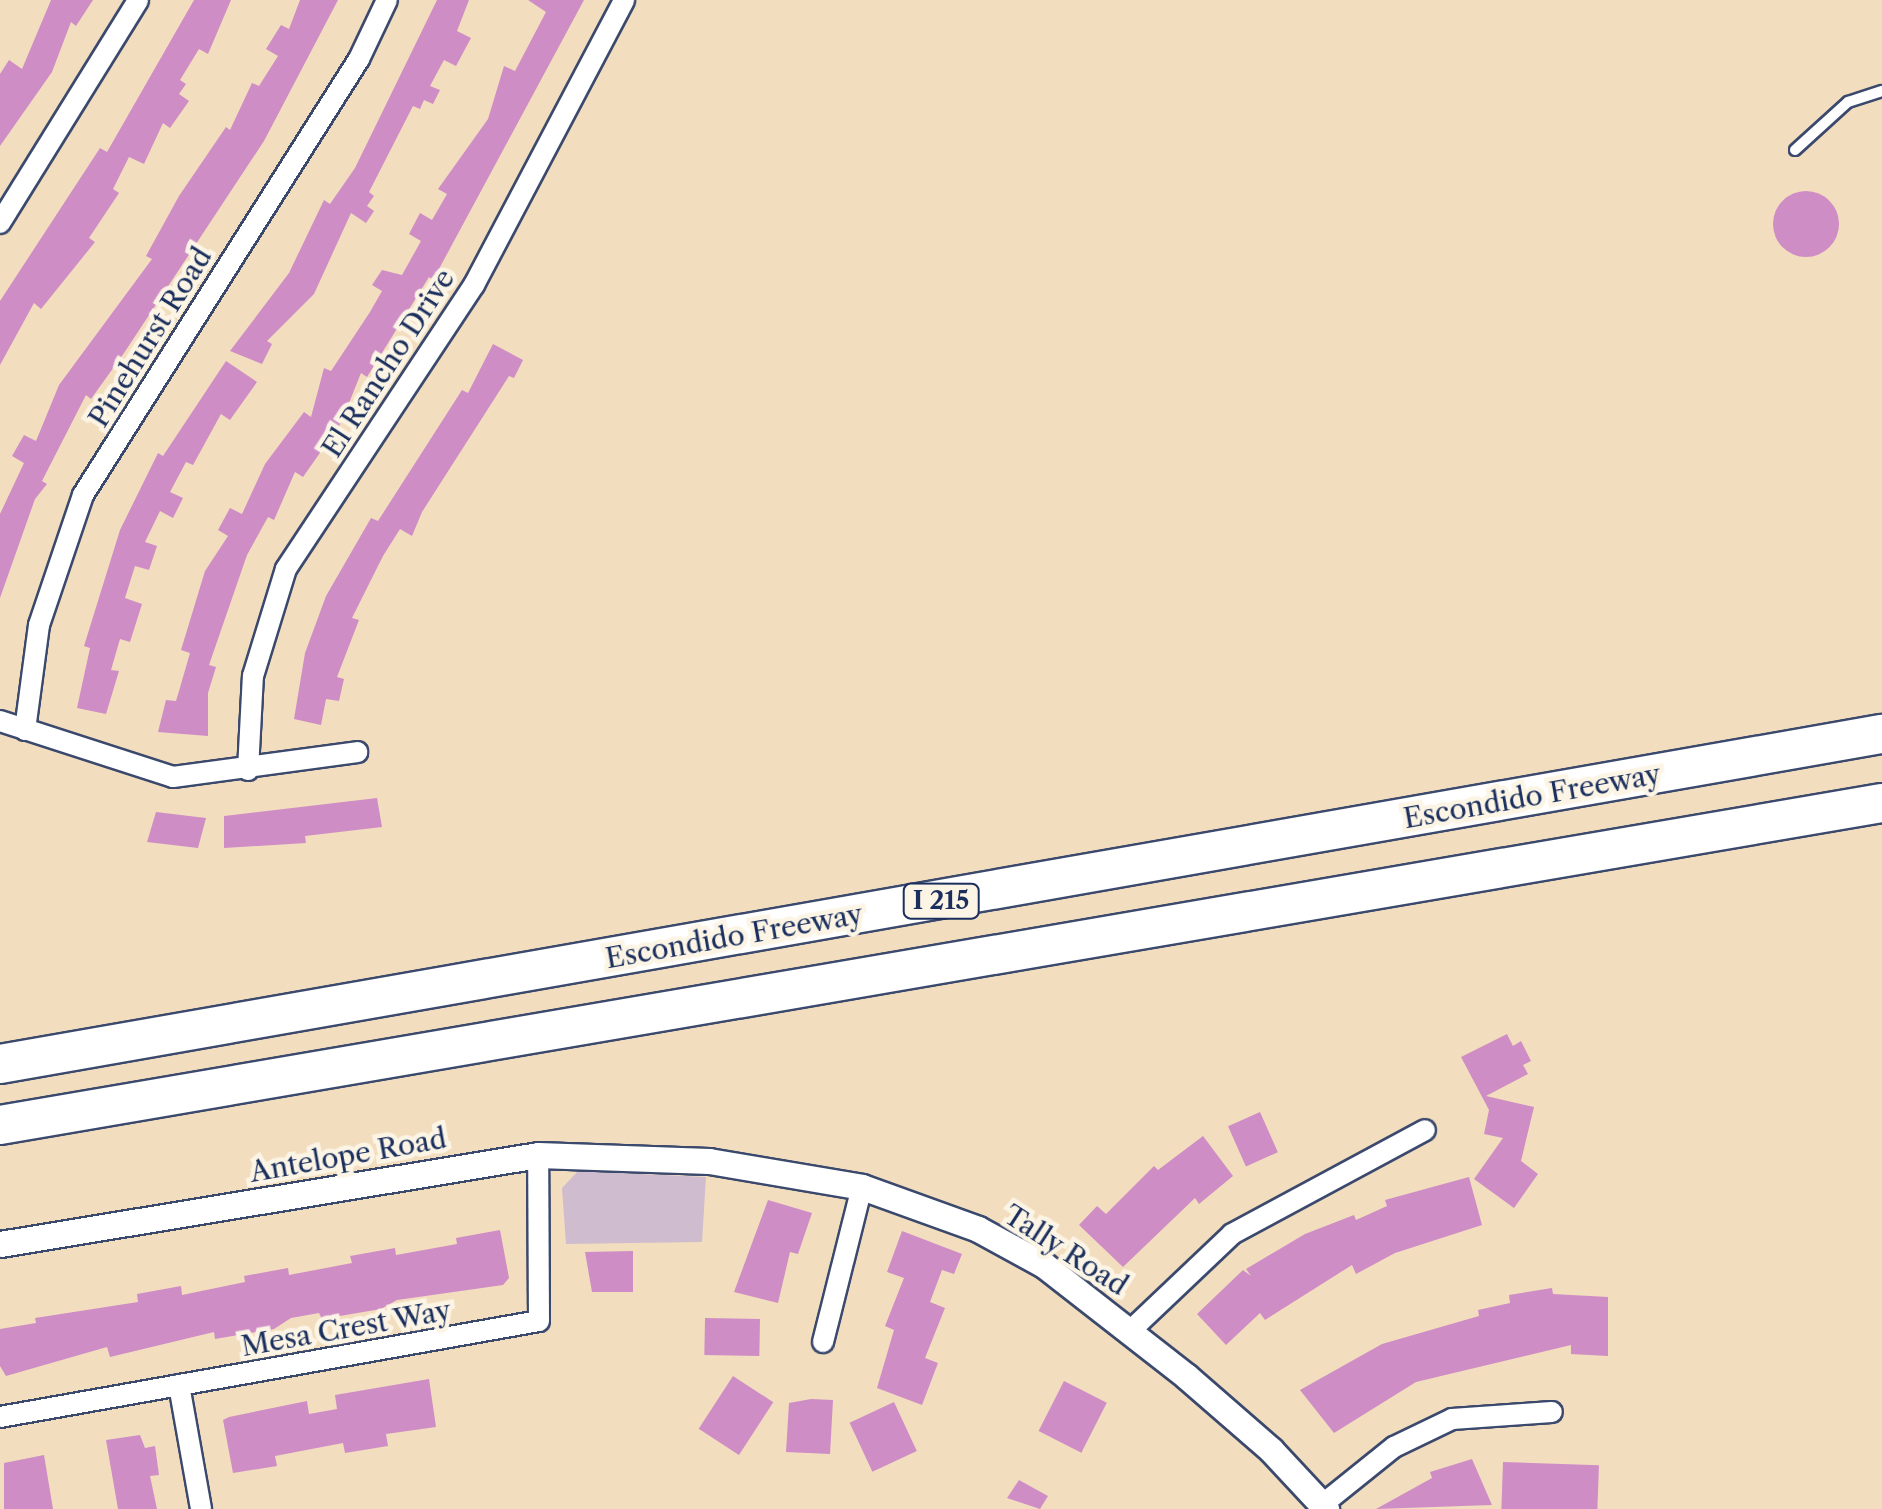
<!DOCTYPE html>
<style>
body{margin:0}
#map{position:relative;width:1882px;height:1509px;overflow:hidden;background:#f3ddbf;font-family:"Libre Caslon Text",serif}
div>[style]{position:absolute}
.industrial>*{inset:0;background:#cfbdcf}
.building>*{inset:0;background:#ce8dc5;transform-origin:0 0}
.round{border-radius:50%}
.roads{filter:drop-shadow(2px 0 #3b496d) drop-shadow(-2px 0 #3b496d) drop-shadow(0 2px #3b496d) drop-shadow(0 -2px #3b496d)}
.service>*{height:10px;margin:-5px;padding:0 5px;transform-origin:5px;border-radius:5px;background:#fff}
.minor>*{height:20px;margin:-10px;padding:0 10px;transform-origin:10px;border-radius:10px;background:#fff}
.tertiary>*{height:25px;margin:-12.5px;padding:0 12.5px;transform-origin:12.5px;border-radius:12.5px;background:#fff}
.motorway>*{height:38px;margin:-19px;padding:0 19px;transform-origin:19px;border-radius:19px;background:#fff}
span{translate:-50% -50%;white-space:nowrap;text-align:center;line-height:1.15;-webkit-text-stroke:9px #fcf5e5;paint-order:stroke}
.shield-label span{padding:2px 8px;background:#fcf5e5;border:2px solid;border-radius:8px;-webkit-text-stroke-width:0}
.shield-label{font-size:25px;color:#1b2f5e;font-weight:700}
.street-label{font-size:28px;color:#1b2f5e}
</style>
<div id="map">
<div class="industrial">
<i style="clip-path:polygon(578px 1171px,706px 1177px,702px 1242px,566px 1244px,562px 1188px)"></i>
</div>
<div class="building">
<i style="clip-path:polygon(51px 0,93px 0,76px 26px,71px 22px,52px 72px,0 146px,0 74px,9px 60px,22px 69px)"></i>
<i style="clip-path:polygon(194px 0,231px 0,208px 54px,199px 49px,180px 80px,186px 84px,179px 94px,189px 101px,170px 128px,163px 123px,144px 164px,129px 157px,113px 189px,119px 193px,89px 238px,95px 242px,41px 309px,34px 303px,0 365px,0 301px,100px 148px,107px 152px)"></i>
<i style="clip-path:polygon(300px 0,338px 0,264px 141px,124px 353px,91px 399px,86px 395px,42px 481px,47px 484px,35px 499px,0 598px,0 514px,24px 463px,12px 456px,24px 435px,36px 441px,59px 385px,152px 259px,146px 256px,179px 196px,226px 127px,230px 130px,252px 83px,259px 86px,278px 56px,266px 49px,281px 25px,289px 29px)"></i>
<i style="clip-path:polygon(437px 0,469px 0,457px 31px,471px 38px,456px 66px,444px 60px,430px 86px,440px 90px,433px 104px,424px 100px,420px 109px,413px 106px,369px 192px,374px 196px,367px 206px,374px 211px,366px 223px,351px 213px,314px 294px,267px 341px,272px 344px,262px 364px,230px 351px,289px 273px,324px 200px,330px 204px,355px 168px)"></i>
<i style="clip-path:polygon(528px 0,584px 0,433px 280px,429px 277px,367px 377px,361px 373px,341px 423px,303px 477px,295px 472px,274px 520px,268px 517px,247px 555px,209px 665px,216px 667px,208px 693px,208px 736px,158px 732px,166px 700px,176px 701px,179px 691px,190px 653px,181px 650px,205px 571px,228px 536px,218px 530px,230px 508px,242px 514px,265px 464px,304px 412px,311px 417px,324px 368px,331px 371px,370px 312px,382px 291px,372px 285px,382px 270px,402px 275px,421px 241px,409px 234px,420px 213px,432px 220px,447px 194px,438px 189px,488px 119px,504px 66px,515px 71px,546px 12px)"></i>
<i class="round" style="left:1773px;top:191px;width:66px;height:66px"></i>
<i style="clip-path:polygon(493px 344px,523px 360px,514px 378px,509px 376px,422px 512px,412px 536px,400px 529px,383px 556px,352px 618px,359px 620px,337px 677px,344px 679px,339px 701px,326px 699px,321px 725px,294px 719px,305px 653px,326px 596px,371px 518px,378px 521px,462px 390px,468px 393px)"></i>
<i style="clip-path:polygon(226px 361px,257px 382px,230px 420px,221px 414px,193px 465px,186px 462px,170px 492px,183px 498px,173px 518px,160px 511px,145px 542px,157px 546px,149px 570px,135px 566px,125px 598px,142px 604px,130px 642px,120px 639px,111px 670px,119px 671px,106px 714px,77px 708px,90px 648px,84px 646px,120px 530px,158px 453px,163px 456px)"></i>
<i style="clip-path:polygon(377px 798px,382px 827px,305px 836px,306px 843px,224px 848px,224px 816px)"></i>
<i style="clip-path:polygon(156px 812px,206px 818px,198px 848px,147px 842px)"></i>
<i style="clip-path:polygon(1507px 1034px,1513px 1046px,1521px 1041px,1531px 1061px,1523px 1065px,1528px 1074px,1486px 1096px,1534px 1107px,1521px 1161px,1538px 1174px,1514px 1208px,1474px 1179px,1503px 1138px,1484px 1134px,1489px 1110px,1461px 1057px)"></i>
<i style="left:1260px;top:1112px;width:44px;height:35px;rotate:66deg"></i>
<i style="clip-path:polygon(1203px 1136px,1233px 1176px,1199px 1204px,1195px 1198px,1123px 1267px,1079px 1225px,1097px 1206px,1106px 1214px,1154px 1166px,1158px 1170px)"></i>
<i style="clip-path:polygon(1469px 1177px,1482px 1225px,1395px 1253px,1356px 1274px,1352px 1265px,1265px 1320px,1260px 1313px,1226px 1345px,1197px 1314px,1243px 1270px,1251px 1276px,1246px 1269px,1305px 1234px,1354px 1215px,1356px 1220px,1387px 1206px,1385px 1200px)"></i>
<i style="clip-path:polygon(768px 1200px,812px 1213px,798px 1254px,790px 1252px,778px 1303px,734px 1292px)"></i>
<i style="clip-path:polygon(500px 1230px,509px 1278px,503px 1285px,397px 1300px,381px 1309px,322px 1319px,319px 1313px,291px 1318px,274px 1329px,215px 1339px,214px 1332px,110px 1357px,107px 1347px,6px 1376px,0 1366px,0 1329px,36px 1323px,35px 1318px,138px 1302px,137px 1294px,181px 1286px,182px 1295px,245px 1282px,244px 1276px,288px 1268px,289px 1275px,352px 1263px,350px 1256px,395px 1248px,396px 1255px,457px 1244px,456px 1238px)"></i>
<i style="clip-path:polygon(902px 1231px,962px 1254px,954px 1274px,942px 1270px,930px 1302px,945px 1308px,925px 1358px,938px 1363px,922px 1405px,877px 1388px,894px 1330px,885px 1326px,904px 1278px,887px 1272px)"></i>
<i style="clip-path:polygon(633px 1251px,633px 1292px,592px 1292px,585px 1252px)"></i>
<i style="clip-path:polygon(1552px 1288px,1553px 1294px,1608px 1297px,1608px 1356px,1571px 1354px,1571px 1345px,1416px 1382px,1334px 1433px,1300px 1390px,1382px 1344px,1479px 1316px,1478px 1310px,1510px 1303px,1509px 1295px)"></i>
<i style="left:705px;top:1318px;width:55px;height:37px;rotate:1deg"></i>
<i style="left:733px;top:1376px;width:48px;height:63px;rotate:33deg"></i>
<i style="clip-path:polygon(429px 1379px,436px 1427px,386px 1434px,388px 1446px,345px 1453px,343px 1443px,275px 1456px,277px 1466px,233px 1473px,223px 1420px,229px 1417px,307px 1401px,309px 1414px,337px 1409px,335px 1395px)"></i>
<i style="left:1064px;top:1381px;width:48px;height:56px;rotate:27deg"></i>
<i style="clip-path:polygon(811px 1399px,833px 1400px,830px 1454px,786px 1452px,789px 1403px)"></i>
<i style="left:894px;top:1402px;width:54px;height:49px;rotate:65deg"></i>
<i style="clip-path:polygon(140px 1435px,145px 1448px,155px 1446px,159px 1475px,150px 1476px,157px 1509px,118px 1509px,106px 1440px)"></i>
<i style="clip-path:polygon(44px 1455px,53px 1509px,4px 1509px,4px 1463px)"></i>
<i style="clip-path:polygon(1472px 1459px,1492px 1505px,1376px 1509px,1432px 1478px,1430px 1472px)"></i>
<i style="left:1503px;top:1462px;width:96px;height:47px;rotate:2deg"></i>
<i style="clip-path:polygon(1019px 1480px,1048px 1496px,1040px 1509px,1007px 1498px)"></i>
</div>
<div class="roads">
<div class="service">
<i style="left:1795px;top:150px;width:72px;rotate:-42.2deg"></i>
<i style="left:1848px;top:102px;width:36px;rotate:-18deg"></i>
</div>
<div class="minor">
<i style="left:0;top:223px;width:262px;rotate:-58.2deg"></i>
<i style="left:0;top:721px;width:182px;rotate:17.9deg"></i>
<i style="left:173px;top:777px;width:186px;rotate:-7.7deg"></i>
<i style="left:25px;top:730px;width:106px;rotate:-82.4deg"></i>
<i style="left:39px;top:625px;width:137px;rotate:-71.3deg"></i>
<i style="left:83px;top:495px;width:516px;rotate:-57.67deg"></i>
<i style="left:359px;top:59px;width:65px;rotate:-64.6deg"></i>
<i style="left:248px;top:770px;width:94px;rotate:-87deg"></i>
<i style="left:253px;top:676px;width:112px;rotate:-72.9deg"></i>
<i style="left:286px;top:569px;width:341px;rotate:-56.5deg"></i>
<i style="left:474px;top:285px;width:322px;rotate:-62.2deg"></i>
<i style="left:1131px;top:1330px;width:139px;rotate:-43.5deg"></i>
<i style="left:1232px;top:1234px;width:219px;rotate:-28.3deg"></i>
<i style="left:823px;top:1342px;width:160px;rotate:-75.9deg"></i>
<i style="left:179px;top:1385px;width:126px;rotate:79.9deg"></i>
<i style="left:0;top:1417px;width:547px;rotate:-10.1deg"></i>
<i style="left:539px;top:1321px;width:166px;rotate:-90.3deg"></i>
<i style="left:1323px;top:1504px;width:91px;rotate:-38.8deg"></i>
<i style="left:1394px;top:1447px;width:64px;rotate:-25.8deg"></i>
<i style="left:1452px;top:1419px;width:100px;rotate:-4deg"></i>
</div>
<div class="tertiary">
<i style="left:0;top:1244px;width:545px;rotate:-9.39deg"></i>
<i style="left:538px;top:1155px;width:171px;rotate:2deg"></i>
<i style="left:709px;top:1161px;width:155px;rotate:9.6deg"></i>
<i style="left:862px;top:1187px;width:123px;rotate:19.9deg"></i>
<i style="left:978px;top:1229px;width:75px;rotate:28.6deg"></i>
<i style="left:1044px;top:1265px;width:180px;rotate:38deg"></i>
<i style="left:1186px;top:1376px;width:113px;rotate:41deg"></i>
<i style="left:1271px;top:1450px;width:81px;rotate:47deg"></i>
</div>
<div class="motorway">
<i style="left:0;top:1064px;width:1911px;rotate:-9.95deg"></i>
<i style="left:0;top:1125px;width:1909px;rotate:-9.71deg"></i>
</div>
</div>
<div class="shield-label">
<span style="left:941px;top:901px">I 215</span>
</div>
<div class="street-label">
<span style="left:150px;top:337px;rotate:-58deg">Pinehurst Road</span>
<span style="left:388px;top:363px;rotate:-57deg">El Rancho Drive</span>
<span style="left:1532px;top:796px;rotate:-10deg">Escondido Freeway</span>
<span style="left:734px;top:936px;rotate:-10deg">Escondido Freeway</span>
<span style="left:348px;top:1155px;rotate:-10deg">Antelope Road</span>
<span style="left:1066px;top:1250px;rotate:33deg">Tally Road</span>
<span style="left:346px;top:1328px;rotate:-10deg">Mesa Crest Way</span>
</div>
</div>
